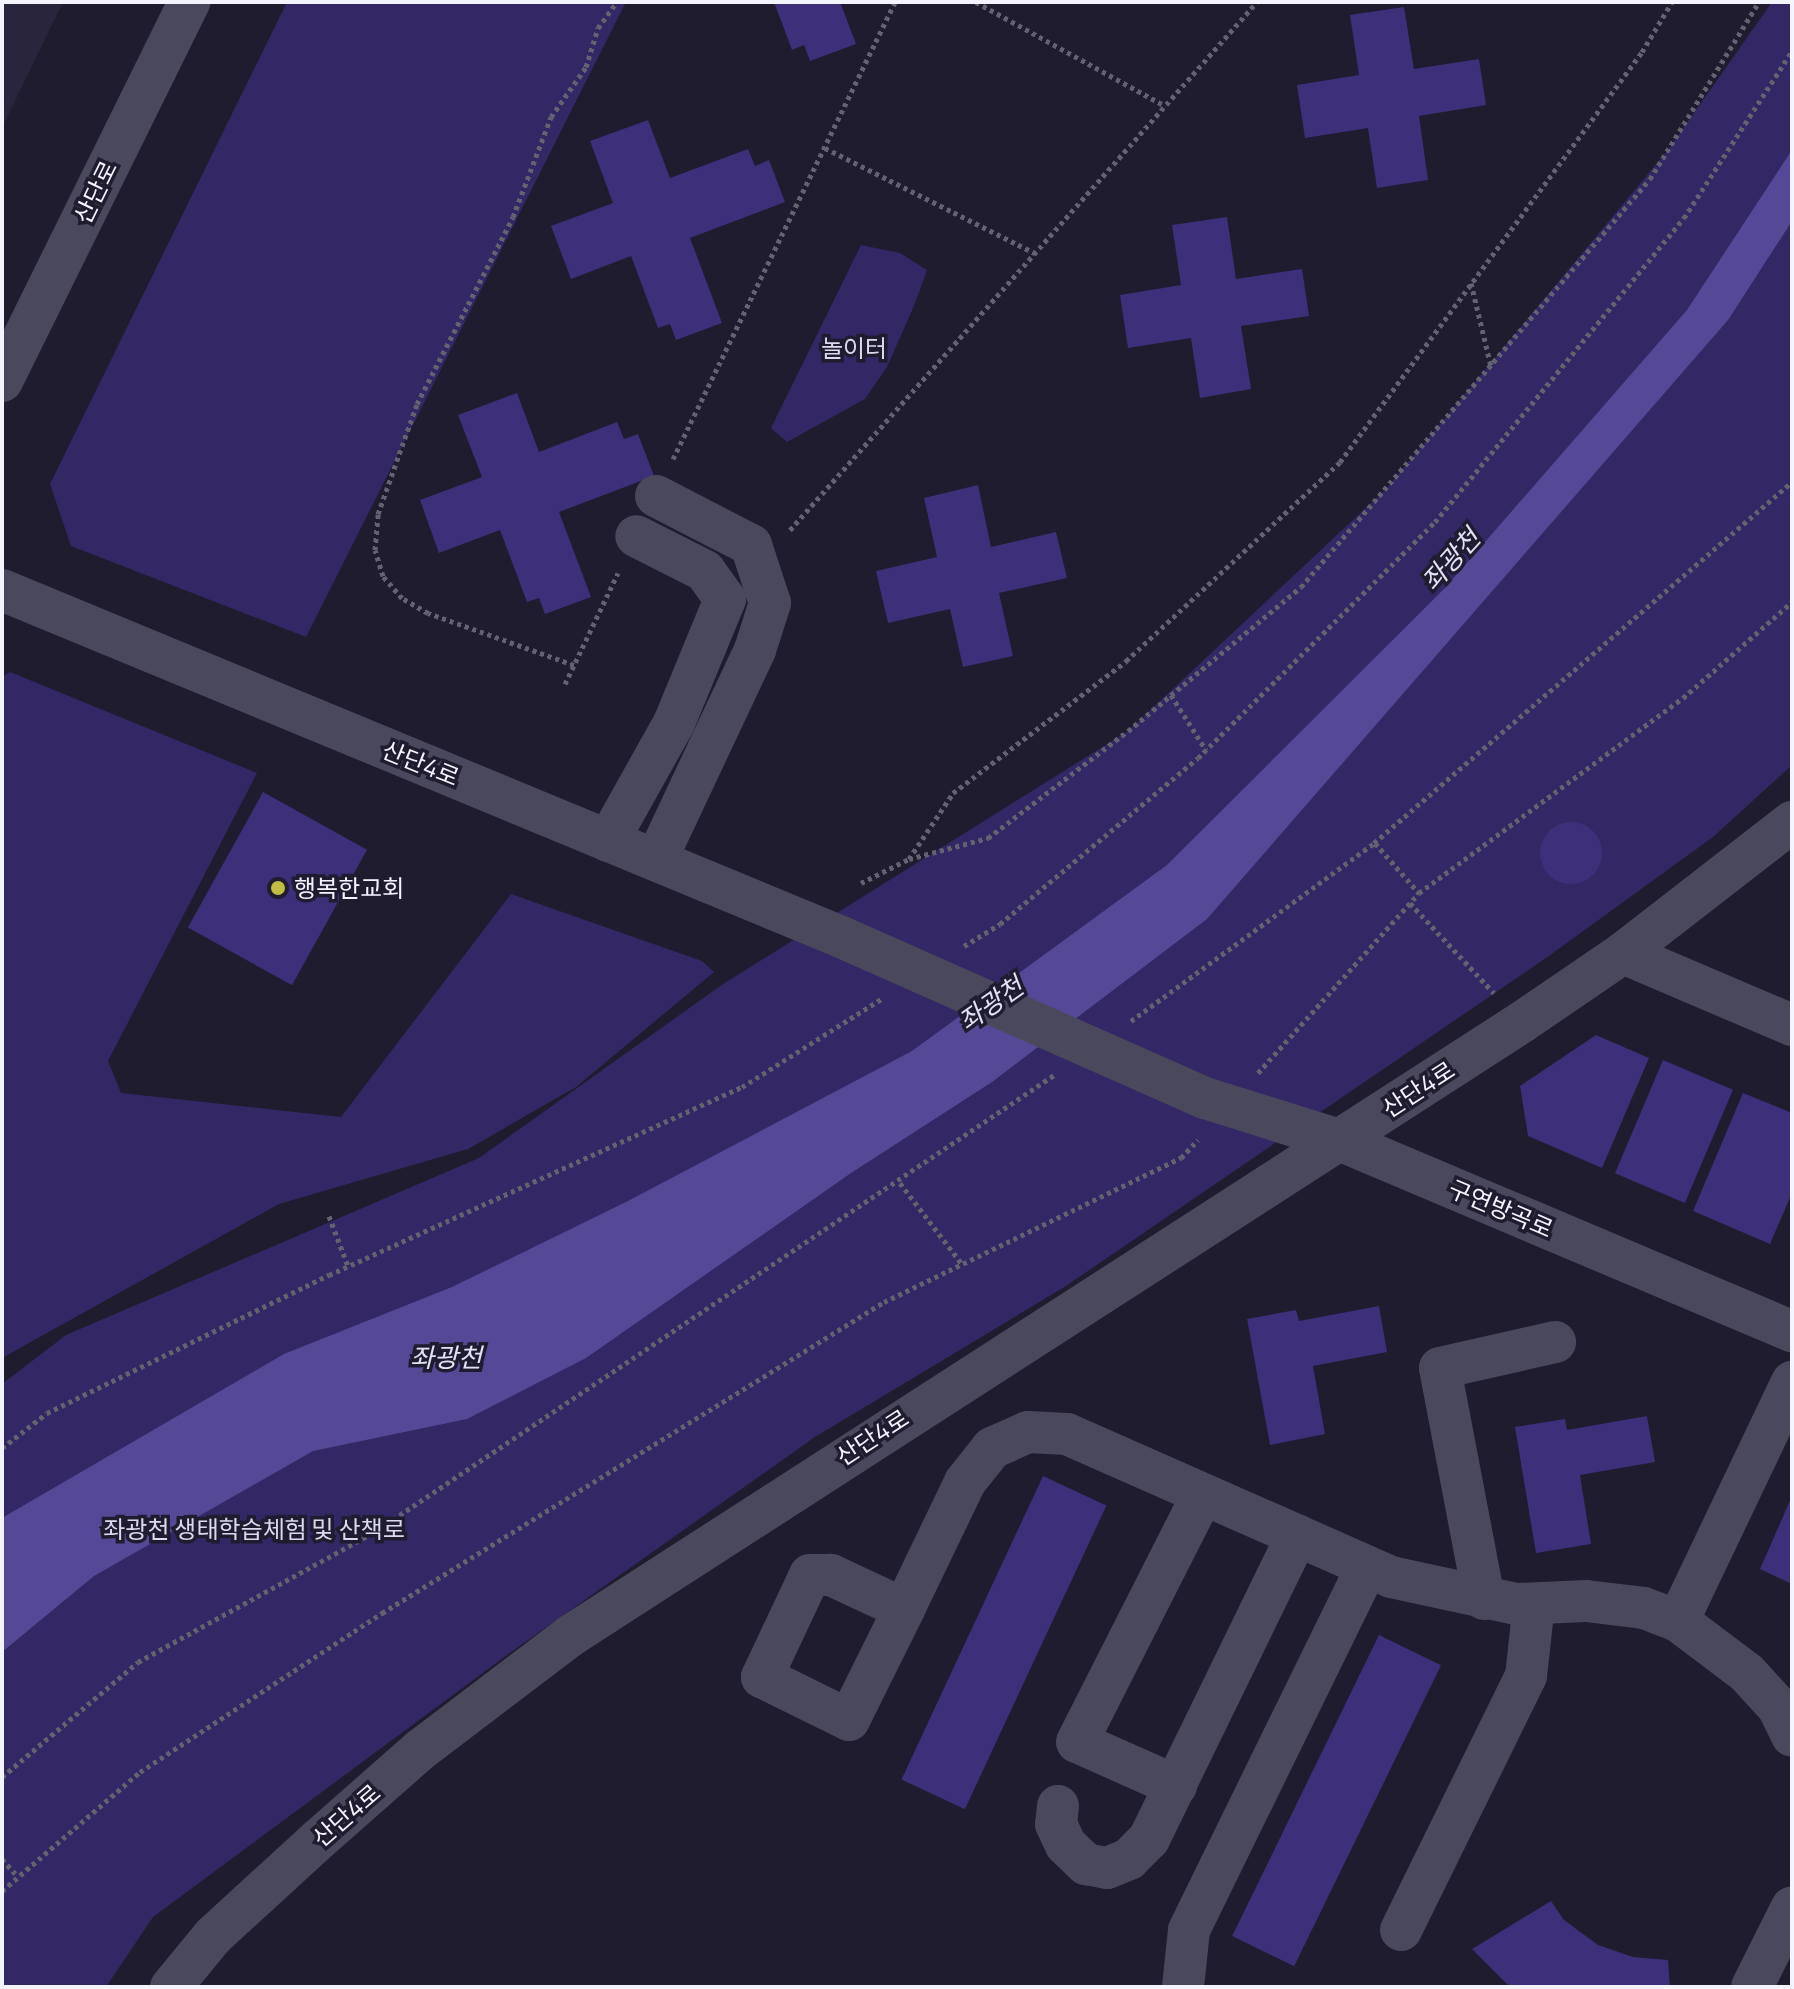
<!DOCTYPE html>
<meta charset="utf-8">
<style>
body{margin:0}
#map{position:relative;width:1794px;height:1989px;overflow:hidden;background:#1e1c2e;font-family:Manrope,"Noto Sans KR",sans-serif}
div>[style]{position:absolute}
.built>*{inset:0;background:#28253d}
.green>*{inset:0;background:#332865}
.water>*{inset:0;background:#554997}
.building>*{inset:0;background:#3d2f7a;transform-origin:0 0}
.round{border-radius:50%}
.path>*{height:5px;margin-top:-2.5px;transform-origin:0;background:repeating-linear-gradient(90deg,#636271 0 4px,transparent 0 8px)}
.minor>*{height:42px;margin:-21px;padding:0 21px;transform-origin:21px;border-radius:21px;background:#49485c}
.dots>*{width:22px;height:22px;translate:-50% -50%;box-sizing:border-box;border:4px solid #1e1c2e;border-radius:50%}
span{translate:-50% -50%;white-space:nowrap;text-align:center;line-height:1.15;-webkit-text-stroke:7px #1e1c2e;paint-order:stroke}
.street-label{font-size:24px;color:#f4f4fe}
.park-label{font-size:24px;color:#dad9ef}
.poi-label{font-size:24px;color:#f4f4fe}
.left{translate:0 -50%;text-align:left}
.water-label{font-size:26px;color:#e1e1f7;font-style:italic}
.frame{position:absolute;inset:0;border:4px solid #f4f4fe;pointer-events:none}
</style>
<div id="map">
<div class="built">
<i style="clip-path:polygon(2px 2px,63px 2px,2px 128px)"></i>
</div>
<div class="green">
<i style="clip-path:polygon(287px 2px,626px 2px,306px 637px,71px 546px,50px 484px)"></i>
<i style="clip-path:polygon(1772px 2px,1792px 2px,1792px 765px,1713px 837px,1546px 958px,1066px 1286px,815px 1437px,507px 1655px,153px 1917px,106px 1987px,2px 1987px,2px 1384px,66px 1335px,479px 1158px,723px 984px,1128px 731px,1386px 489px,1668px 150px)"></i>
<i style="clip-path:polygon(861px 245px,900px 253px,927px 270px,914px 306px,887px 367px,865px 399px,787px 442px,771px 428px)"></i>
<i style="clip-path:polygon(10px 672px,257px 773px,108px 1061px,121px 1093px,341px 1117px,511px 894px,702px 961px,714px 972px,576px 1087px,468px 1149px,279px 1204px,2px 1358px,2px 677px)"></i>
</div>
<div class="water">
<i style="clip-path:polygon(1792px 150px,1792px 221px,1728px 320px,1207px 919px,992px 1082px,851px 1173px,586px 1358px,467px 1419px,313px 1451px,94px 1576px,2px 1652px,2px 1518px,284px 1354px,452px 1287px,628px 1201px,912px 1051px,1167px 865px,1444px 589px,1687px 310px)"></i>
</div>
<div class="building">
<i style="clip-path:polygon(774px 2px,840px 2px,856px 44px,810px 61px,804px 45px,792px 50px)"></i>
<i style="clip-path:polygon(1404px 7px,1414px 69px,1479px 59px,1486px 105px,1419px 116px,1428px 180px,1377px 188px,1368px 128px,1305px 138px,1297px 85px,1359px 75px,1350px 15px)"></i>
<i style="clip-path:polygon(648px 120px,670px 178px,748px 149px,755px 166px,769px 160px,785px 202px,690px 238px,722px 323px,676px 340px,670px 324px,658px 328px,631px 256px,571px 279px,551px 226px,613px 203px,590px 141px)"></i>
<i style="clip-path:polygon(1227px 217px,1236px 279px,1302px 269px,1309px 316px,1241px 326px,1251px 389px,1200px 398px,1191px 338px,1128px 348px,1120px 295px,1181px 285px,1172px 225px)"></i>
<i style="clip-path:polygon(517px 393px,539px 452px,617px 422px,624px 439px,638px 434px,654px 476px,559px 512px,591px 597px,545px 614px,539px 598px,527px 602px,500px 530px,439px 553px,420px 500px,482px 477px,458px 415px)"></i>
<i style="clip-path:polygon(978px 485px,991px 547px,1056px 532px,1067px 578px,999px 593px,1013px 656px,963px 667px,950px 609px,888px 623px,876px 571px,937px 557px,924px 498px)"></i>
<i style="left:263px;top:792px;width:119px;height:155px;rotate:29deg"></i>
<i class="round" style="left:1540px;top:822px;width:62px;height:62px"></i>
<i style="clip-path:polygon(1596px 1035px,1649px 1058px,1602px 1168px,1528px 1136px,1520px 1086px)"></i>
<i style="left:1663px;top:1060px;width:76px;height:123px;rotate:23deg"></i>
<i style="clip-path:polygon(1743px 1093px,1792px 1113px,1792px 1193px,1770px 1244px,1693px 1211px)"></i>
<i style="clip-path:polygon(1379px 1306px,1387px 1352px,1313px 1366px,1325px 1434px,1270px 1445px,1247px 1319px,1296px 1310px,1299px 1321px)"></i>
<i style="clip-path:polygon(1647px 1416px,1655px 1462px,1580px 1475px,1591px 1544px,1536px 1553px,1515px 1427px,1565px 1419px,1567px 1430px)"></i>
<i style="left:1043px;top:1476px;width:70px;height:335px;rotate:25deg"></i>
<i style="clip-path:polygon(1792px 1496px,1792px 1584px,1760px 1569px)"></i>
<i style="left:1379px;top:1635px;width:69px;height:335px;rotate:26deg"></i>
<i style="clip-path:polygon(1551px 1901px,1564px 1920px,1598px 1945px,1633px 1957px,1668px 1960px,1670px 1987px,1510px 1987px,1472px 1949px)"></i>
</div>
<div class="path">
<i style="left:976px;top:2px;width:216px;rotate:28.8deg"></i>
<i style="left:825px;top:148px;width:235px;rotate:26.6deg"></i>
<i style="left:1471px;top:283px;width:85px;rotate:76.5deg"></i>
<i style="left:673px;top:459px;width:508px;rotate:-64.09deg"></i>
<i style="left:790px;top:530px;width:705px;rotate:-48.51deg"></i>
<i style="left:574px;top:665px;width:155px;rotate:-160.4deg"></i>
<i style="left:428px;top:613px;width:30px;rotate:-150deg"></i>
<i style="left:402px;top:598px;width:29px;rotate:-131deg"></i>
<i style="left:383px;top:576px;width:27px;rotate:-107deg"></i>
<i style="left:375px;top:550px;width:36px;rotate:-85deg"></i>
<i style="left:378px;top:514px;width:117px;rotate:-70.5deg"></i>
<i style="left:417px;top:404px;width:210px;rotate:-62.8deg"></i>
<i style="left:513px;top:217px;width:107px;rotate:-69.2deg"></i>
<i style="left:551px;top:117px;width:61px;rotate:-55deg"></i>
<i style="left:586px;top:67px;width:41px;rotate:-72.9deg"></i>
<i style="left:598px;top:28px;width:32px;rotate:-54deg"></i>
<i style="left:565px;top:684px;width:123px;rotate:-64.5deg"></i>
<i style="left:1171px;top:695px;width:65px;rotate:57.5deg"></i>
<i style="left:1375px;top:843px;width:67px;rotate:48.7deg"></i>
<i style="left:909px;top:859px;width:82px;rotate:-14.9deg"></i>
<i style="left:988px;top:838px;width:176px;rotate:-37.4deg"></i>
<i style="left:1128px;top:731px;width:225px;rotate:-39.8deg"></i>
<i style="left:1301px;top:587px;width:537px;rotate:-49.46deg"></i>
<i style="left:1650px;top:179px;width:208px;rotate:-58.4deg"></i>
<i style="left:861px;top:883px;width:54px;rotate:-26.6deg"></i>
<i style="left:909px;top:859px;width:79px;rotate:-56.3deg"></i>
<i style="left:953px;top:793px;width:218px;rotate:-37.3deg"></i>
<i style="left:1126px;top:661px;width:292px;rotate:-42.9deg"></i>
<i style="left:1340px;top:462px;width:509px;rotate:-53.63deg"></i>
<i style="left:1642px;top:52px;width:58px;rotate:-59deg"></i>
<i style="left:1410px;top:903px;width:123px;rotate:47deg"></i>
<i style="left:964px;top:946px;width:42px;rotate:-31.4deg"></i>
<i style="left:1000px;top:924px;width:258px;rotate:-40deg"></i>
<i style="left:1198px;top:758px;width:334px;rotate:-44.9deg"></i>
<i style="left:1435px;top:522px;width:393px;rotate:-50.7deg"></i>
<i style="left:1684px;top:218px;width:199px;rotate:-57.1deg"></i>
<i style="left:1131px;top:1021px;width:301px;rotate:-36.2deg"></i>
<i style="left:1374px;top:843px;width:552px;rotate:-40.82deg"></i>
<i style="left:1258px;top:1073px;width:241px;rotate:-48.2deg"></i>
<i style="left:1419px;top:893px;width:328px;rotate:-36.5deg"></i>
<i style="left:1683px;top:698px;width:145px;rotate:-41.4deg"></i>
<i style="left:900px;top:1183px;width:102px;rotate:52.6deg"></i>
<i style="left:329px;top:1216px;width:53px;rotate:69.2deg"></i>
<i style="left:2px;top:1448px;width:57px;rotate:-37.9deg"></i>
<i style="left:47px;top:1413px;width:314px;rotate:-26.1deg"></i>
<i style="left:329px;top:1275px;width:454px;rotate:-24.5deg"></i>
<i style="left:742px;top:1087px;width:165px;rotate:-32.3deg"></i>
<i style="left:2px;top:1777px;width:178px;rotate:-40.2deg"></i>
<i style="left:138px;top:1662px;width:268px;rotate:-28.8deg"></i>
<i style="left:373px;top:1533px;width:821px;rotate:-33.92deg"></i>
<i style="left:2px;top:1859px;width:24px;rotate:48deg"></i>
<i style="left:2px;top:1891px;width:182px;rotate:-40.8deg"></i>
<i style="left:140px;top:1772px;width:290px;rotate:-33.3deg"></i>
<i style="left:382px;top:1613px;width:591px;rotate:-31.78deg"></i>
<i style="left:884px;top:1302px;width:330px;rotate:-25.9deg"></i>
<i style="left:1181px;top:1158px;width:25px;rotate:-47deg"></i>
</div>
<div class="minor">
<i style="left:2px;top:381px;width:423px;rotate:-63.7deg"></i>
<i style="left:656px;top:496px;width:107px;rotate:27.3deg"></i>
<i style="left:751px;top:545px;width:61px;rotate:71.9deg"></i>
<i style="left:770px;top:603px;width:49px;rotate:107.7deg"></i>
<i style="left:755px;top:650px;width:232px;rotate:115.2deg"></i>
<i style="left:2px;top:590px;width:906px;rotate:22.46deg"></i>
<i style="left:839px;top:936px;width:400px;rotate:23.9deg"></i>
<i style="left:1205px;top:1098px;width:140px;rotate:17.4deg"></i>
<i style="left:1339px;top:1140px;width:492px;rotate:22.9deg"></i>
<i style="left:608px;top:841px;width:135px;rotate:-60.8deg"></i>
<i style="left:674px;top:723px;width:134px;rotate:-67.6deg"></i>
<i style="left:725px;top:599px;width:34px;rotate:-126deg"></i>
<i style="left:705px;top:571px;width:77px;rotate:-153.1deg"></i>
<i style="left:1623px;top:953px;width:184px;rotate:23.1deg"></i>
<i style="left:1484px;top:1599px;width:235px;rotate:-100.8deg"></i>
<i style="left:1440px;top:1368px;width:118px;rotate:-12.7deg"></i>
<i style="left:904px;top:1609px;width:81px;rotate:-155deg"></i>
<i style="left:831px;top:1575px;width:21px;rotate:180deg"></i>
<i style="left:810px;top:1575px;width:113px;rotate:115.2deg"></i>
<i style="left:762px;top:1677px;width:97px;rotate:26.3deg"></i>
<i style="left:849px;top:1720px;width:124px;rotate:-63.6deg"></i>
<i style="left:904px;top:1609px;width:141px;rotate:-64.3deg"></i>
<i style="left:965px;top:1482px;width:43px;rotate:-51.5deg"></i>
<i style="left:992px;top:1448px;width:39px;rotate:-24deg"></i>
<i style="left:1028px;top:1432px;width:39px;rotate:3deg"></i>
<i style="left:1067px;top:1434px;width:354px;rotate:23.8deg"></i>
<i style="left:1391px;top:1577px;width:128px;rotate:12.2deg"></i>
<i style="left:1516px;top:1604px;width:70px;rotate:-2.5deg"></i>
<i style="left:1586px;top:1601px;width:58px;rotate:6.9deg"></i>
<i style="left:1644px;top:1608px;width:36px;rotate:21deg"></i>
<i style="left:1678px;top:1621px;width:86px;rotate:37deg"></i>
<i style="left:1747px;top:1673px;width:46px;rotate:47.6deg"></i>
<i style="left:1778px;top:1707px;width:32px;rotate:64deg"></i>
<i style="left:1678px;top:1621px;width:265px;rotate:-64.5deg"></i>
<i style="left:1176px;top:1786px;width:108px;rotate:-156deg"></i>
<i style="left:1077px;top:1742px;width:276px;rotate:-63.1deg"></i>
<i style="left:1058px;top:1806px;width:18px;rotate:96deg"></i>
<i style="left:1056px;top:1824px;width:23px;rotate:65deg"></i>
<i style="left:1066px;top:1845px;width:28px;rotate:44deg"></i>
<i style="left:1086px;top:1864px;width:21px;rotate:11deg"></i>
<i style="left:1107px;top:1868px;width:24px;rotate:-22deg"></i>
<i style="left:1129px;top:1859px;width:28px;rotate:-45deg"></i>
<i style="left:1149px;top:1839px;width:338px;rotate:-64deg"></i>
<i style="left:1401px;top:1930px;width:283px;rotate:-63.8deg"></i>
<i style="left:1526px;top:1676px;width:72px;rotate:-83.7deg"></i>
<i style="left:171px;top:1987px;width:66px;rotate:-50.5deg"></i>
<i style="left:213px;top:1936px;width:144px;rotate:-42.5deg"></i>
<i style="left:319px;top:1839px;width:135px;rotate:-41.4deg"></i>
<i style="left:420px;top:1750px;width:188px;rotate:-37.2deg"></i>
<i style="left:570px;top:1636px;width:1133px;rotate:-32.82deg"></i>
<i style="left:1522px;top:1022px;width:122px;rotate:-34.3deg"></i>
<i style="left:1623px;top:953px;width:214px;rotate:-37.8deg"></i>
<i style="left:1183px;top:1987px;width:57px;rotate:-84deg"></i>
<i style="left:1189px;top:1930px;width:404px;rotate:-63.9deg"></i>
<i style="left:1752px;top:1987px;width:89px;rotate:-63.4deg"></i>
</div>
<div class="dots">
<i style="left:278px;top:888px;background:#c1bd40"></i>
</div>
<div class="street-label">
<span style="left:95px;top:192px;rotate:-64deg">산단로</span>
<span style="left:421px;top:763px;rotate:22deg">산단4로</span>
<span style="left:1418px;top:1089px;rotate:-33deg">산단4로</span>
<span style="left:1501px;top:1208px;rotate:23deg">구연방곡로</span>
<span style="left:872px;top:1437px;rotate:-33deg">산단4로</span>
<span style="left:346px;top:1815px;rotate:-41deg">산단4로</span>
</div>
<div class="park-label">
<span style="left:854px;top:348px">놀이터</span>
<span style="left:254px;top:1529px">좌광천 생태학습체험 및 산책로</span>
</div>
<div class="poi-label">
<span class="left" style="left:294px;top:888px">행복한교회</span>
</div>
<div class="water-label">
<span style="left:1451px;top:560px;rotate:-48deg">좌광천</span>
<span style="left:991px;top:1004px;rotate:-35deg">좌광천</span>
<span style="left:446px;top:1358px">좌광천</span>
</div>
<div class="frame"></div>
</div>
